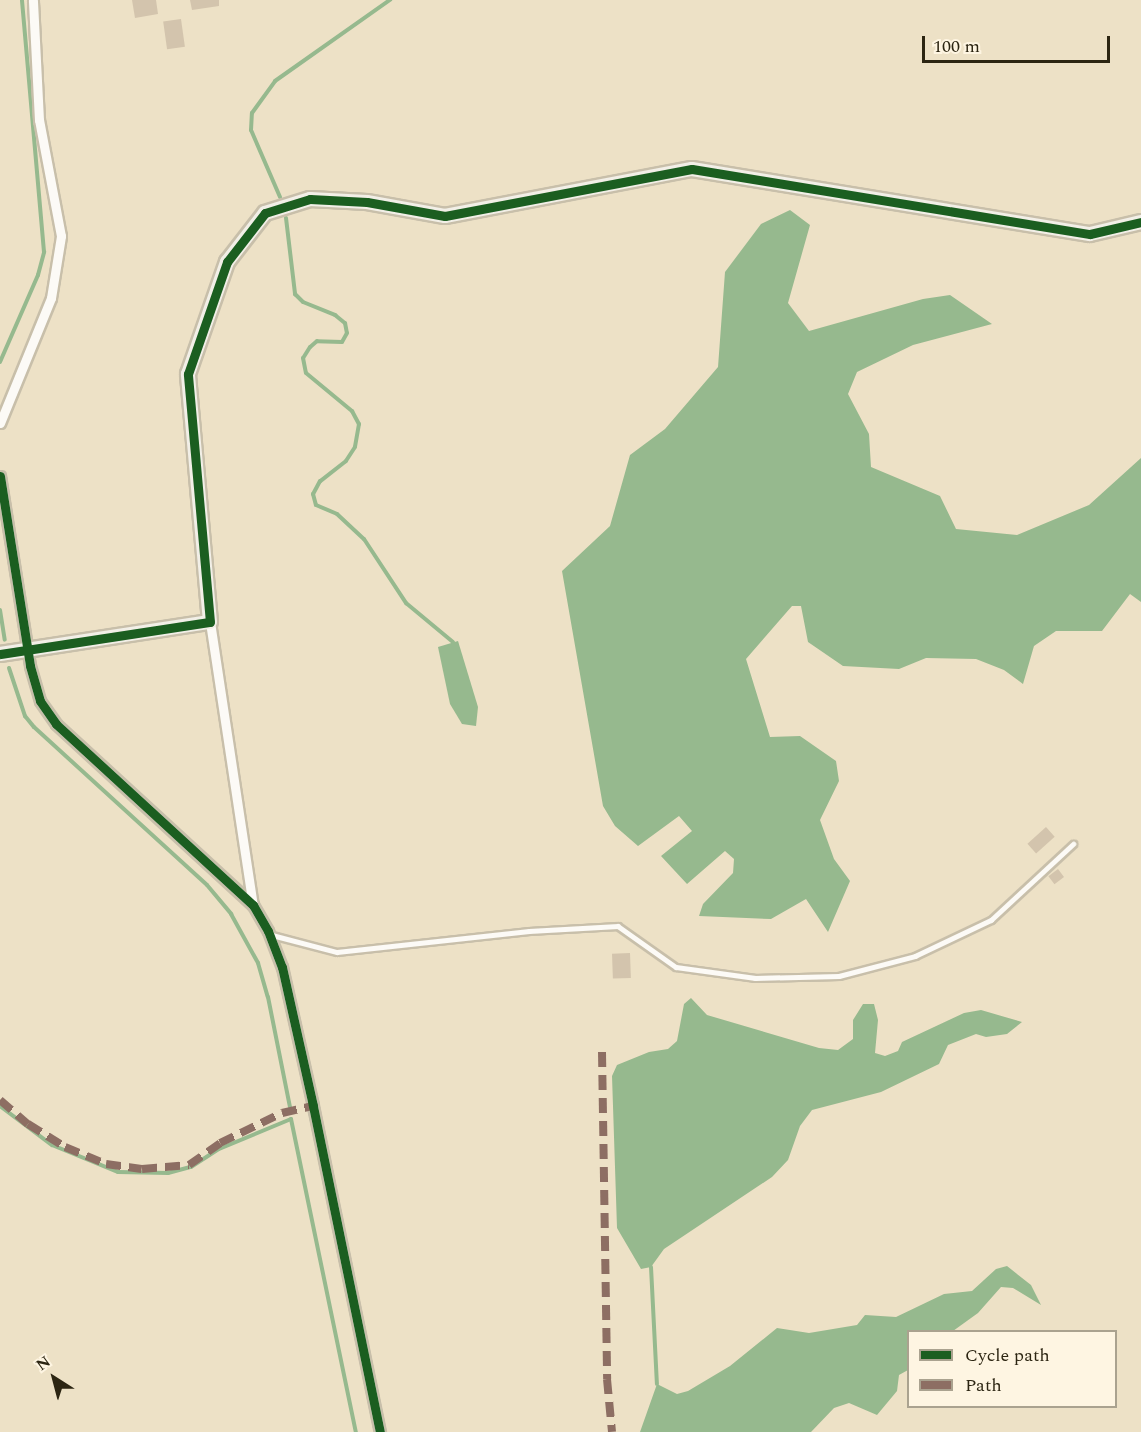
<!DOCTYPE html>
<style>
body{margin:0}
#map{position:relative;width:1141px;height:1432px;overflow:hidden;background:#ede1c6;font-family:Spectral,serif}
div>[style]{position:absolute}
.water>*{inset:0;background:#96b98e}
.stream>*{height:4px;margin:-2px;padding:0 2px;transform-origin:2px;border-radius:2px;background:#96b98e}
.building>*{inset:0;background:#d3c4ad;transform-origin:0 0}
.roads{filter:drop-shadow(2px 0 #c8bfaa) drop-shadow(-2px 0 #c8bfaa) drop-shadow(0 2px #c8bfaa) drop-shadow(0 -2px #c8bfaa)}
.lane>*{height:4.5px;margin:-2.25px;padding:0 2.25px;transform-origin:2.25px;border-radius:2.25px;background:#fcfaf6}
.street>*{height:9px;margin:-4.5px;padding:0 4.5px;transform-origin:4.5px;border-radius:4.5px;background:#fcfaf6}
.secondary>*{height:14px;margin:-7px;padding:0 7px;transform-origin:7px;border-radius:7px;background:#f2efe7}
.quiet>*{height:8px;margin-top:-4px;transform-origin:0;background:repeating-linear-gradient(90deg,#8d6e63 0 15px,transparent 0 23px)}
.cycleway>*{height:9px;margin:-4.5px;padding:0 4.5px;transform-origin:4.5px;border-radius:4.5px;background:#1b5e20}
span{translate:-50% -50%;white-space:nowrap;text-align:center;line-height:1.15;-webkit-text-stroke:4.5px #fef5e2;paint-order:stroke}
.legend{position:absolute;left:907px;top:1330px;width:210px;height:78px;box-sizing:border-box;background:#fef5e2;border:2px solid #aaa28f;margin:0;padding:8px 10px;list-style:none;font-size:18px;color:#2c2512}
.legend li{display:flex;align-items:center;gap:12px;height:30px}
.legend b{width:30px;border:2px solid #aaa28f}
.north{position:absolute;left:24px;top:1348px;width:60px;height:60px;-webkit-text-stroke:4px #fef5e2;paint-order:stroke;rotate:324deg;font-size:16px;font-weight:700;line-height:24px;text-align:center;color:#2c2512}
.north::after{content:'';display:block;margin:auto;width:21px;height:27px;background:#2c2512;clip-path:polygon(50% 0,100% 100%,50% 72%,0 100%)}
.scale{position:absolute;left:922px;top:36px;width:188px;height:27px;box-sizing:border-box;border:3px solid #2c2512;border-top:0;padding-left:8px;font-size:18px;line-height:21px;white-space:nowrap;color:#2c2512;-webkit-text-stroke:4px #fef5e2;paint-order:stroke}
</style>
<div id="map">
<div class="water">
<i style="clip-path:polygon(790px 210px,810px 225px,788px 303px,809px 331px,923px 299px,950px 295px,992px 324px,913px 345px,857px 372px,848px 394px,869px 434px,871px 467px,940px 496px,956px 529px,1017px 535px,1089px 505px,1141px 458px,1141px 602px,1130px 594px,1102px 631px,1056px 631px,1034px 646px,1023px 684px,1004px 670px,976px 659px,926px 658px,899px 669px,843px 666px,808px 642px,801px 606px,792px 606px,746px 659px,770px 737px,800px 736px,836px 761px,839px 781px,820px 820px,834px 859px,850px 881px,828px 932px,806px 899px,771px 919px,699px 916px,703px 904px,733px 873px,734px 859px,725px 851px,687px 884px,661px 856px,692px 831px,679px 816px,638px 846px,615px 826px,603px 806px,562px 571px,610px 526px,630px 455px,665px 429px,718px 367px,725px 272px,761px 224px)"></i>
<i style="clip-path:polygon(458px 641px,478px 707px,476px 726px,462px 724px,450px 704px,438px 647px)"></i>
<i style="clip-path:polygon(691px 998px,707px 1015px,819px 1048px,838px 1050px,853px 1039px,853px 1020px,863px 1004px,874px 1004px,878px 1020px,875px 1053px,885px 1056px,898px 1051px,902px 1042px,964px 1013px,981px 1010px,1022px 1022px,1007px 1034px,986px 1037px,976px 1034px,948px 1045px,939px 1064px,881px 1092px,812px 1110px,800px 1126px,788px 1160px,772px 1177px,664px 1249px,651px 1267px,641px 1269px,617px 1228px,612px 1076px,617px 1065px,649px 1052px,668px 1049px,677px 1041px,684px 1004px)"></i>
<i style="clip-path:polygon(1007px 1266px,1031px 1285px,1041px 1305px,1013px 1288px,1001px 1287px,978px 1313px,953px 1331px,908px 1332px,908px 1370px,899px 1375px,897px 1391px,877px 1415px,849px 1403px,834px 1408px,811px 1432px,640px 1432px,657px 1384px,677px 1394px,688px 1391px,730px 1366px,777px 1328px,809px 1333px,857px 1325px,865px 1315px,896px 1317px,944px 1294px,972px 1291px,996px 1269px)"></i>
</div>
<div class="stream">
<i style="left:280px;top:197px;width:73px;rotate:-113.4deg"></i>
<i style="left:251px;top:130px;width:17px;rotate:-87deg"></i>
<i style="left:252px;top:113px;width:39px;rotate:-54deg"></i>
<i style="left:275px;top:81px;width:141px;rotate:-35.2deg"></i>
<i style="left:286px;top:218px;width:77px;rotate:83.2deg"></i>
<i style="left:295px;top:294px;width:11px;rotate:45deg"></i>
<i style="left:303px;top:302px;width:35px;rotate:22deg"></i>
<i style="left:335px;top:315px;width:13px;rotate:39deg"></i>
<i style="left:345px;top:323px;width:10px;rotate:79deg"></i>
<i style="left:347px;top:333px;width:10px;rotate:119deg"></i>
<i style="left:342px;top:342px;width:25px;rotate:-178deg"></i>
<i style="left:317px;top:341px;width:9px;rotate:139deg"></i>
<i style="left:310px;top:347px;width:13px;rotate:122deg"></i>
<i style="left:303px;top:358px;width:15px;rotate:79deg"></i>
<i style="left:306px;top:373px;width:60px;rotate:39.6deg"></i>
<i style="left:352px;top:411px;width:15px;rotate:62deg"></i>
<i style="left:359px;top:424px;width:23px;rotate:100deg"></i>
<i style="left:355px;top:447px;width:17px;rotate:123deg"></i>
<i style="left:346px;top:461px;width:33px;rotate:142deg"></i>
<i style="left:320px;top:481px;width:15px;rotate:118deg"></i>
<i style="left:313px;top:494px;width:11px;rotate:75deg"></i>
<i style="left:316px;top:505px;width:23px;rotate:23deg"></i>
<i style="left:337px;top:514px;width:37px;rotate:43deg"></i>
<i style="left:364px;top:539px;width:77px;rotate:56.7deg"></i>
<i style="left:406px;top:603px;width:61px;rotate:39.7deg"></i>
<i style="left:0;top:362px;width:95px;rotate:-66.4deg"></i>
<i style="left:38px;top:275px;width:24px;rotate:-75deg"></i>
<i style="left:44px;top:252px;width:253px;rotate:-95deg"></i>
<i style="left:0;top:610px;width:30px;rotate:81deg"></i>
<i style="left:9px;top:668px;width:51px;rotate:71.6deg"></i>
<i style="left:25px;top:716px;width:14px;rotate:51deg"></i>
<i style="left:34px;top:727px;width:234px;rotate:42.4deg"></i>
<i style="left:207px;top:885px;width:38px;rotate:50deg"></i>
<i style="left:231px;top:914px;width:56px;rotate:61.1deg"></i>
<i style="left:258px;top:963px;width:35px;rotate:74deg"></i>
<i style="left:268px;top:997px;width:112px;rotate:78.7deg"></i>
<i style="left:0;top:1106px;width:65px;rotate:36.9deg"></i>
<i style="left:52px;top:1145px;width:71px;rotate:22.2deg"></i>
<i style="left:118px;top:1172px;width:50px;rotate:1.1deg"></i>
<i style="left:168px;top:1173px;width:24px;rotate:-15deg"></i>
<i style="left:191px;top:1167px;width:33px;rotate:-33deg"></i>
<i style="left:219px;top:1149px;width:78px;rotate:-22.6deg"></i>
<i style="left:291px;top:1119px;width:320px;rotate:78.3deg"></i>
<i style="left:651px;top:1267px;width:117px;rotate:87.1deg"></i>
</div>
<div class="building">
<i style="clip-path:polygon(132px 0,156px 0,158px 14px,135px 18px)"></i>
<i style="clip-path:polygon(190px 0,219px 0,219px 6px,192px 10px)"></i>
<i style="left:181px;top:19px;width:28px;height:18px;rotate:82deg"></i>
<i style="left:1046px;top:827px;width:13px;height:25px;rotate:48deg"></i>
<i style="left:1058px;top:869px;width:10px;height:12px;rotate:53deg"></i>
<i style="left:630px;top:953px;width:25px;height:18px;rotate:88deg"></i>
</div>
<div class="roads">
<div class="lane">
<i style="left:272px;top:935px;width:67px;rotate:14.7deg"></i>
<i style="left:337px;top:952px;width:193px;rotate:-6.2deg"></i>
<i style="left:529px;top:931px;width:89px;rotate:-3.2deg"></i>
<i style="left:618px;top:926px;width:71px;rotate:35.3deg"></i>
<i style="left:676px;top:967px;width:80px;rotate:7.9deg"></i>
<i style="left:755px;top:978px;width:84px;rotate:-1.4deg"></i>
<i style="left:839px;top:976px;width:79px;rotate:-14.7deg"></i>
<i style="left:915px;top:956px;width:84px;rotate:-25.3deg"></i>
<i style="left:991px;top:920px;width:112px;rotate:-42.8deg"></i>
</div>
<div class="street">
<i style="left:0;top:423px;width:135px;rotate:-67.8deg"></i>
<i style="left:51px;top:298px;width:63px;rotate:-80.8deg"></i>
<i style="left:61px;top:236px;width:118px;rotate:-100.7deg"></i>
<i style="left:39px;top:120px;width:120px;rotate:-92.9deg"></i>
<i style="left:0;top:476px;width:192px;rotate:81deg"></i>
<i style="left:30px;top:666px;width:36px;rotate:74deg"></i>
<i style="left:40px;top:701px;width:28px;rotate:55deg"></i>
<i style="left:56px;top:724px;width:268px;rotate:42.6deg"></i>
<i style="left:253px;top:905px;width:30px;rotate:60deg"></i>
<i style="left:268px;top:931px;width:39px;rotate:69deg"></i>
<i style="left:282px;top:967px;width:142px;rotate:77.4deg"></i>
<i style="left:313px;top:1106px;width:333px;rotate:78.4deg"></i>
<i style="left:210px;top:622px;width:286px;rotate:81.4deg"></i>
</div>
<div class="secondary">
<i style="left:0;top:654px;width:212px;rotate:-8.7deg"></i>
<i style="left:210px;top:622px;width:249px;rotate:-95.1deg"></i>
<i style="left:188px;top:374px;width:119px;rotate:-70.8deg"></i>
<i style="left:227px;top:262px;width:62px;rotate:-52.2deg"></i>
<i style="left:265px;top:213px;width:47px;rotate:-17.3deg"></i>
<i style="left:310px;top:199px;width:57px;rotate:3deg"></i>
<i style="left:367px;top:202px;width:79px;rotate:10.2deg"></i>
<i style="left:445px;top:216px;width:251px;rotate:-10.8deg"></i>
<i style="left:692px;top:169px;width:403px;rotate:9.3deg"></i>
<i style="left:1090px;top:234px;width:52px;rotate:-13.2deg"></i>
</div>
</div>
<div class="quiet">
<i style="left:602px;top:1052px;width:327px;rotate:89.1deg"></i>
<i style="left:607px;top:1379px;width:53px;rotate:84.6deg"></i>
<i style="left:0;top:1100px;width:37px;rotate:41deg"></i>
<i style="left:28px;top:1124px;width:44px;rotate:31.9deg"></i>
<i style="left:65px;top:1147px;width:44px;rotate:22.5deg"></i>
<i style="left:106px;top:1164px;width:36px;rotate:8deg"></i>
<i style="left:142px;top:1169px;width:47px;rotate:-4.9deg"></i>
<i style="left:189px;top:1165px;width:38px;rotate:-35deg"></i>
<i style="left:220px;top:1143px;width:69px;rotate:-25.8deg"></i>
<i style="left:282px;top:1113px;width:32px;rotate:-13deg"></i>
</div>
<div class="cycleway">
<i style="left:0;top:476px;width:192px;rotate:81deg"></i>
<i style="left:30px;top:666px;width:36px;rotate:74deg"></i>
<i style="left:40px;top:701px;width:28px;rotate:55deg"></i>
<i style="left:56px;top:724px;width:268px;rotate:42.6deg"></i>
<i style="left:253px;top:905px;width:30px;rotate:60deg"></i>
<i style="left:268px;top:931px;width:39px;rotate:69deg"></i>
<i style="left:282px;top:967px;width:142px;rotate:77.4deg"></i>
<i style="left:313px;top:1106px;width:333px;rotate:78.4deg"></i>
<i style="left:0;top:654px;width:212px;rotate:-8.7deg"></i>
<i style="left:210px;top:622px;width:249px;rotate:-95.1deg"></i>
<i style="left:188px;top:374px;width:119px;rotate:-70.8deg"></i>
<i style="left:227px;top:262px;width:62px;rotate:-52.2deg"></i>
<i style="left:265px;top:213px;width:47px;rotate:-17.3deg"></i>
<i style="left:310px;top:199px;width:57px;rotate:3deg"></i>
<i style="left:367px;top:202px;width:79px;rotate:10.2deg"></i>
<i style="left:445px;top:216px;width:251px;rotate:-10.8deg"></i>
<i style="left:692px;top:169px;width:403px;rotate:9.3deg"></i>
<i style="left:1090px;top:234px;width:52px;rotate:-13.2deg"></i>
</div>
<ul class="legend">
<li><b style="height:8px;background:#1b5e20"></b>Cycle path</li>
<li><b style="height:8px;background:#8d6e63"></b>Path</li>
</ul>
<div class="north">N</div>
<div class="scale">100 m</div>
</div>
